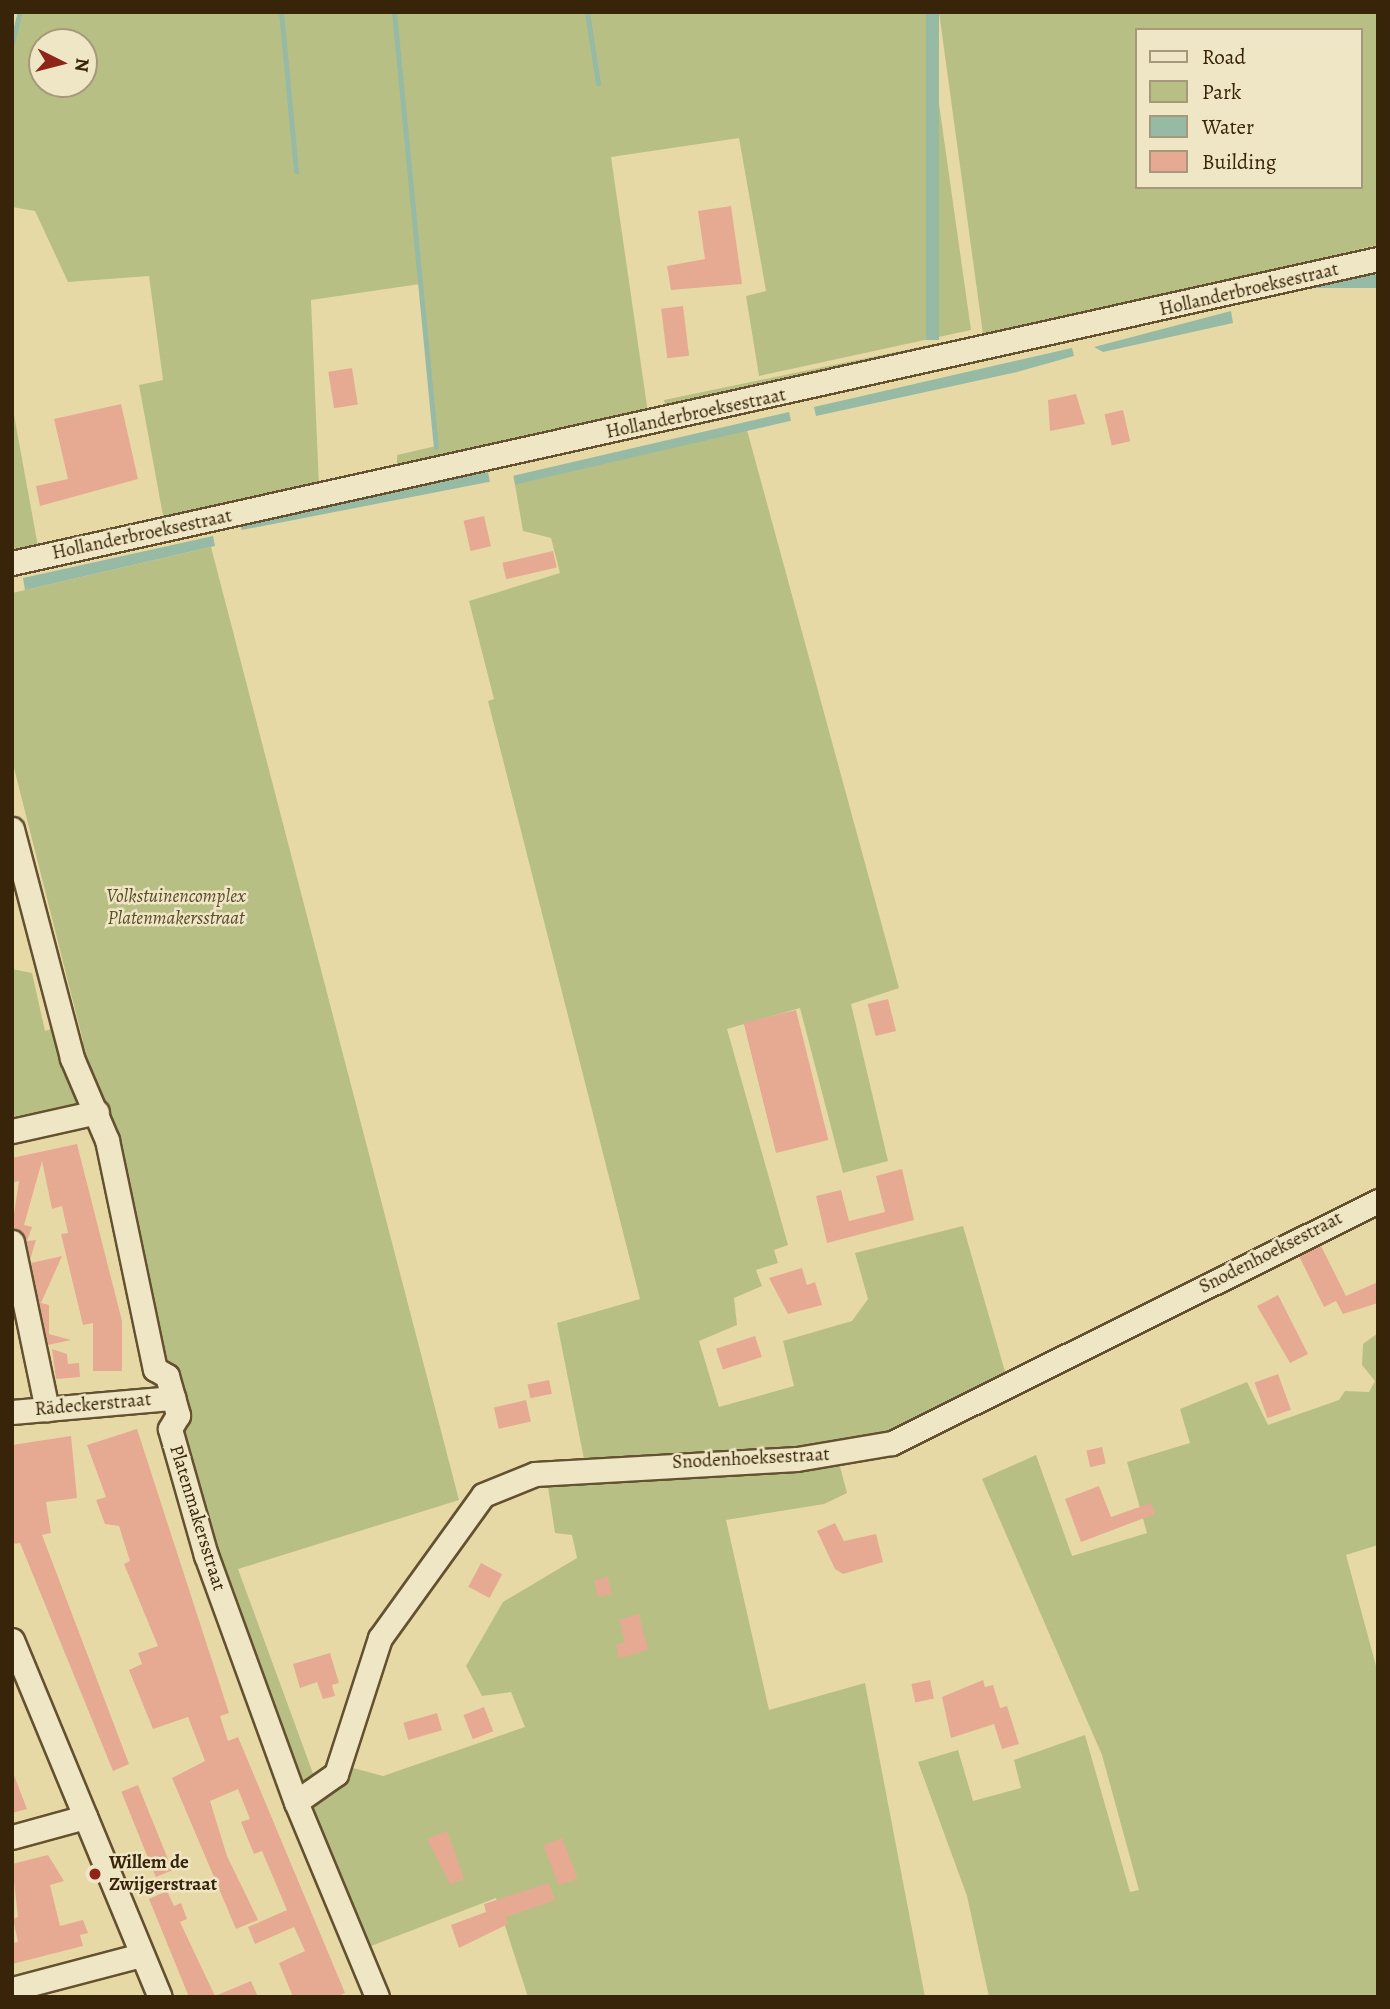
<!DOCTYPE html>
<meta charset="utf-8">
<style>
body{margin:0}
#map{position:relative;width:1390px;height:2009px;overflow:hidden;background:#e7d9a6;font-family:Alegreya,serif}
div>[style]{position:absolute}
.green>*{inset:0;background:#b8bf85}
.water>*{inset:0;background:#97baa4;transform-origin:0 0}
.stream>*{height:5px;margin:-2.5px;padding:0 2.5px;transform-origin:2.5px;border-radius:2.5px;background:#97baa4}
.building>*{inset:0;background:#e6aa93;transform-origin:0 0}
.roads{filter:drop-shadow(2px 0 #645130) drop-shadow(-2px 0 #645130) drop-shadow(0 2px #645130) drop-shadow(0 -2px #645130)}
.minor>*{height:23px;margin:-11.5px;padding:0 11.5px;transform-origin:11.5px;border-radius:11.5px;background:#efe6c5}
.dots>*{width:19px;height:19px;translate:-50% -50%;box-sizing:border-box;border:4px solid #efe6c5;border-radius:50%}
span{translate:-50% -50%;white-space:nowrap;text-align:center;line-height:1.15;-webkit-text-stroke:5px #efe6c5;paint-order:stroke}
.street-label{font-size:19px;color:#382409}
.park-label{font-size:19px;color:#584b28;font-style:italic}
.poi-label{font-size:19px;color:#382409;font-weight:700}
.left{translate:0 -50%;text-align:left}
.frame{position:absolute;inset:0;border:14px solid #382409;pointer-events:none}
.legend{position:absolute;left:1135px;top:28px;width:228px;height:161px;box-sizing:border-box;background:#efe6c5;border:2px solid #a6987a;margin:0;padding:9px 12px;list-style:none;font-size:21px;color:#382409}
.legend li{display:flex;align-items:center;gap:14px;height:35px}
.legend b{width:35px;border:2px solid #a6987a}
.north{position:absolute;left:28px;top:28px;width:70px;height:70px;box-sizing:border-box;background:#efe6c5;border:2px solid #a6987a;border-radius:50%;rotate:96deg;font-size:19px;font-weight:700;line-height:28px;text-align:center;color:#382409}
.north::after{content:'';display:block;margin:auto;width:24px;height:32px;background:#8f2418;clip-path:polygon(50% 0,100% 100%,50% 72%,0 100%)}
</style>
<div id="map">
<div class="green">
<i style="clip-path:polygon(evenodd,20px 12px,926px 12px,971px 330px,759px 376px,746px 296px,766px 291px,739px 138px,611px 157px,648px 413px,397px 469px,397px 455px,436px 446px,420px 284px,311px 300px,319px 486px,164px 521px,139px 385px,163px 380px,149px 276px,68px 282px,35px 211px,12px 207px,12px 43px,20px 12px,42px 42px,84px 42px,84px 84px,42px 84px,42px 42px)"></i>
<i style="clip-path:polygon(evenodd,939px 12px,1378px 12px,1378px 245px,666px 408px,664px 400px,983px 334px,939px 12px,1136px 30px,1360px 30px,1360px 187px,1136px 187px,1136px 30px)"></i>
<i style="clip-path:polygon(12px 404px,39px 552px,12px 558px)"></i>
<i style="clip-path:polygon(747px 430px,899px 988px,851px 1004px,888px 1161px,843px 1173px,800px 1008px,727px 1029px,788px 1245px,774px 1250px,778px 1263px,756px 1270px,762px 1286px,734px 1298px,737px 1325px,699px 1341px,719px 1407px,794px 1386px,783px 1341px,852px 1321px,868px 1299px,855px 1253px,963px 1226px,1006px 1375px,897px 1434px,793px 1454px,585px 1464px,557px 1323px,640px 1299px,488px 701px,494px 699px,469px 601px,560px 573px,551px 538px,523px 531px,514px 479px)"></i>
<i style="clip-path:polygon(211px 547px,459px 1500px,238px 1569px,318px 1787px,300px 1787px,199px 1503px,74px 1049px,83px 1041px,12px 760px,12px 593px)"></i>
<i style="clip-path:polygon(12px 969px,32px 973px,45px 1031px,58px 1027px,79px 1103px,12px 1117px)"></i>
<i style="clip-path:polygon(1378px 1333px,1378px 1545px,1346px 1555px,1378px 1673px,1378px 1997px,989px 1997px,967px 1896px,918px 1762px,958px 1750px,973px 1801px,1021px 1788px,1014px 1760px,1085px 1735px,1130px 1892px,1139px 1890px,1102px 1755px,982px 1479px,1036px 1455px,1072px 1556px,1147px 1533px,1127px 1462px,1190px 1443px,1180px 1409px,1247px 1382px,1268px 1425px,1339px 1400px,1345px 1391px,1369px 1392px,1375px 1381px,1362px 1365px,1363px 1344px)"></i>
<i style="clip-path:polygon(838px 1459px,847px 1493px,824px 1504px,726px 1520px,769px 1710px,865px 1683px,925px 1997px,528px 1997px,496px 1898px,366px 1948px,310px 1811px,353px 1768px,383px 1776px,525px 1727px,511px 1692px,482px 1696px,466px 1666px,503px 1602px,577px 1558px,572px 1535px,555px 1533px,547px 1480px)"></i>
</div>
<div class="water">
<i style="left:926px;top:12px;width:13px;height:328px"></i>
<i style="left:1378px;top:275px;width:13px;height:127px;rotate:90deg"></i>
<i style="clip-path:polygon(1231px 311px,1233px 323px,1103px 352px,1094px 347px)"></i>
<i style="clip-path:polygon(1072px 348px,1074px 356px,1017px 372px,816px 416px,814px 407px)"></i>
<i style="left:789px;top:412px;width:9px;height:283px;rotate:77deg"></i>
<i style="left:488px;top:472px;width:10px;height:253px;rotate:79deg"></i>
<i style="clip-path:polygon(213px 536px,215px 546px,25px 590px,23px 578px)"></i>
</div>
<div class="stream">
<i style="left:281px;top:12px;width:160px;rotate:84.6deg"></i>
<i style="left:394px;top:12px;width:437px;rotate:84.5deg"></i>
<i style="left:587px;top:12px;width:72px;rotate:81.2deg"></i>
<i style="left:12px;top:43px;width:32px;rotate:-76deg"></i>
</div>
<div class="building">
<i style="clip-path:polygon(731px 206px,742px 284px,671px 290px,667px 266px,705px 259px,698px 211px)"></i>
<i style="left:683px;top:306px;width:50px;height:22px;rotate:83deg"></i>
<i style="left:352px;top:368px;width:37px;height:24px;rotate:81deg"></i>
<i style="clip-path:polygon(1076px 394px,1085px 424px,1050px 431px,1048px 400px)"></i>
<i style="clip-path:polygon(121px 404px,138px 479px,40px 506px,36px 486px,68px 479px,54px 419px)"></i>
<i style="left:1123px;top:410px;width:32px;height:19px;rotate:77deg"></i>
<i style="left:484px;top:516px;width:31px;height:21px;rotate:77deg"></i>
<i style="left:553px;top:551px;width:17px;height:52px;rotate:77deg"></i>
<i style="left:888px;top:999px;width:33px;height:21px;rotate:76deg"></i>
<i style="left:796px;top:1010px;width:134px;height:54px;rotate:76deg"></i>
<i style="clip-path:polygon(77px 1144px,122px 1321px,122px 1371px,93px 1371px,93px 1323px,83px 1325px,61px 1234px,68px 1233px,62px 1206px,52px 1209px,42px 1161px,24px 1225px,32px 1227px,27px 1241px,36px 1240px,30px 1260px,23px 1233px,12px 1228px,19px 1181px,12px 1183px,12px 1158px)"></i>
<i style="clip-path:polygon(902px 1169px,914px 1220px,827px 1243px,816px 1196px,841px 1190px,849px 1221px,885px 1212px,876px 1176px)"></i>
<i style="clip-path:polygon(1321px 1246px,1346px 1296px,1378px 1282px,1378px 1303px,1343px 1314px,1336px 1301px,1324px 1307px,1299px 1256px)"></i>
<i style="clip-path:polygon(62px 1256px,41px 1303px,49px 1305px,49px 1334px,71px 1340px,48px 1345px,31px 1263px)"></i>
<i style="clip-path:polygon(802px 1268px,807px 1285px,815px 1282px,822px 1305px,788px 1314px,769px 1278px)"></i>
<i style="clip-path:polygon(1278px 1295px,1308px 1354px,1290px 1363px,1257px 1306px)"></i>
<i style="left:755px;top:1336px;width:22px;height:41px;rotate:72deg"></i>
<i style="clip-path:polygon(52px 1349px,67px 1354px,68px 1364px,79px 1363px,80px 1377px,56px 1379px)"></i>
<i style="left:1278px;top:1374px;width:38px;height:25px;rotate:70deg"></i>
<i style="left:549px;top:1380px;width:14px;height:22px;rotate:78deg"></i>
<i style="left:526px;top:1400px;width:22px;height:33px;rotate:77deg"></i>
<i style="clip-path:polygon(137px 1429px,229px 1713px,220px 1716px,228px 1741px,238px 1737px,345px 1993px,337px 1997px,293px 1997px,279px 1963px,305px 1951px,294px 1927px,255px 1944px,248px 1927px,287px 1910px,262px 1851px,254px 1854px,241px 1822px,250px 1819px,238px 1789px,210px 1801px,227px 1856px,258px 1920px,236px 1929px,172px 1778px,205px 1761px,188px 1717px,153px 1729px,129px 1670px,142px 1664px,138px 1653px,158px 1646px,124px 1564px,130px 1561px,119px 1526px,105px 1524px,96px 1500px,106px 1497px,87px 1445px)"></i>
<i style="clip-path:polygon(71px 1436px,77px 1498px,46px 1502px,51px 1533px,42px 1535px,129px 1764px,113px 1771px,20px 1543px,12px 1544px,12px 1445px)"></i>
<i style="left:1102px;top:1447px;width:17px;height:16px;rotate:77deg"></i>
<i style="clip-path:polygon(1099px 1486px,1111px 1517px,1151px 1503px,1155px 1514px,1081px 1542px,1065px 1499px)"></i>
<i style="clip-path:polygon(835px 1523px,844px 1541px,876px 1534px,883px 1562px,843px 1574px,835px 1569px,817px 1531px)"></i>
<i style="left:481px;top:1563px;width:24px;height:27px;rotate:28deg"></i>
<i style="left:608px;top:1577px;width:17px;height:14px;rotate:77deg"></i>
<i style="clip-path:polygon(639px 1614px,648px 1650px,619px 1658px,616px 1645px,625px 1642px,619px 1620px)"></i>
<i style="clip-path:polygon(330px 1653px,339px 1683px,332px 1685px,335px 1696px,323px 1699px,317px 1682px,300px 1688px,293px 1664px)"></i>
<i style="left:930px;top:1680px;width:19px;height:19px;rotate:78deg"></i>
<i style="clip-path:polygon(983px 1680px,985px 1687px,993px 1685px,1000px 1708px,1007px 1706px,1019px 1744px,1002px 1749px,994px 1724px,951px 1738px,942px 1697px)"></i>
<i style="left:484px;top:1707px;width:26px;height:22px;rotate:69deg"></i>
<i style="left:437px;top:1713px;width:18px;height:35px;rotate:74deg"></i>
<i style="clip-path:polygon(12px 1770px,27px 1809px,12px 1813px)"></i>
<i style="left:138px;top:1785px;width:92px;height:18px;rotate:68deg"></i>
<i style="clip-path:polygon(447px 1831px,464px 1879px,450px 1884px,427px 1839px)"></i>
<i style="left:562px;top:1838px;width:43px;height:20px;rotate:69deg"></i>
<i style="clip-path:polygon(48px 1855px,64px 1881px,50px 1885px,60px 1926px,83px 1920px,88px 1933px,80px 1935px,83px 1946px,12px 1964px,12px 1943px,18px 1942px,13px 1919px,18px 1917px,12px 1864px)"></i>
<i style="clip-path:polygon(549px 1883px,555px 1900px,506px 1917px,508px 1924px,459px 1948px,451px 1925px,486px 1912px,484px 1904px)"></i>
<i style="clip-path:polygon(167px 1891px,174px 1906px,181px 1903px,187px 1919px,180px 1922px,215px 1996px,251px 1981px,258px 1997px,189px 1997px,149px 1899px)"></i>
</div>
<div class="roads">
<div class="minor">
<i style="left:12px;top:563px;width:1399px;rotate:-12.55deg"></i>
<i style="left:12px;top:829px;width:237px;rotate:75.3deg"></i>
<i style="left:72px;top:1058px;width:89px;rotate:66.9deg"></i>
<i style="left:107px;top:1140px;width:234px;rotate:78.2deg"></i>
<i style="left:155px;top:1369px;width:14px;rotate:30deg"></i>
<i style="left:167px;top:1376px;width:41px;rotate:74.2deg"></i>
<i style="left:178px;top:1415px;width:16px;rotate:120deg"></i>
<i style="left:170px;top:1429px;width:131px;rotate:74.1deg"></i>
<i style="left:206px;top:1555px;width:263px;rotate:70deg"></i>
<i style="left:296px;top:1802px;width:211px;rotate:67.4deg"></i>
<i style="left:12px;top:1131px;width:87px;rotate:-12.6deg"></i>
<i style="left:12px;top:1242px;width:171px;rotate:78.2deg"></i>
<i style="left:12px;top:1412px;width:162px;rotate:-5deg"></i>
<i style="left:12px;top:1640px;width:386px;rotate:67.5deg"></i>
<i style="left:296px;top:1802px;width:49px;rotate:-35deg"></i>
<i style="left:336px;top:1774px;width:143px;rotate:-72.1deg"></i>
<i style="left:380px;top:1638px;width:176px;rotate:-54.2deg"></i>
<i style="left:483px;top:1495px;width:56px;rotate:-22deg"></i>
<i style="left:535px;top:1474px;width:262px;rotate:-3.3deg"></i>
<i style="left:797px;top:1459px;width:96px;rotate:-9.6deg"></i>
<i style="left:892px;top:1443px;width:543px;rotate:-26.47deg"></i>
<i style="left:12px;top:1837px;width:76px;rotate:-15.3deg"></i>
<i style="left:12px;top:1989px;width:134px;rotate:-14.7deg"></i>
</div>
</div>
<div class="dots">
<i style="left:95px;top:1874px;background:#8f2418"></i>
</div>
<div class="street-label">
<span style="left:1249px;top:290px;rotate:-13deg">Hollanderbroeksestraat</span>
<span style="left:696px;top:414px;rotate:-12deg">Hollanderbroeksestraat</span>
<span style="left:142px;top:535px;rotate:-12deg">Hollanderbroeksestraat</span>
<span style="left:1271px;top:1253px;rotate:-27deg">Snodenhoeksestraat</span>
<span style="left:93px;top:1405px;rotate:-5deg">Rädeckerstraat</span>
<span style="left:751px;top:1459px;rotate:-3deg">Snodenhoeksestraat</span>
<span style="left:197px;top:1518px;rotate:73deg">Platenmakersstraat</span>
</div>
<div class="park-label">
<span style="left:176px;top:908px">Volkstuinencomplex<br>Platenmakersstraat</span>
</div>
<div class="poi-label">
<span class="left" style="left:109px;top:1874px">Willem de<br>Zwijgerstraat</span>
</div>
<div class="frame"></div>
<ul class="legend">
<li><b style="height:9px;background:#efe6c5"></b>Road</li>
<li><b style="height:19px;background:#b8bf85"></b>Park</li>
<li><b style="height:19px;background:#97baa4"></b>Water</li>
<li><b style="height:19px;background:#e6aa93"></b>Building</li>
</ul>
<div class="north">N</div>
</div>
